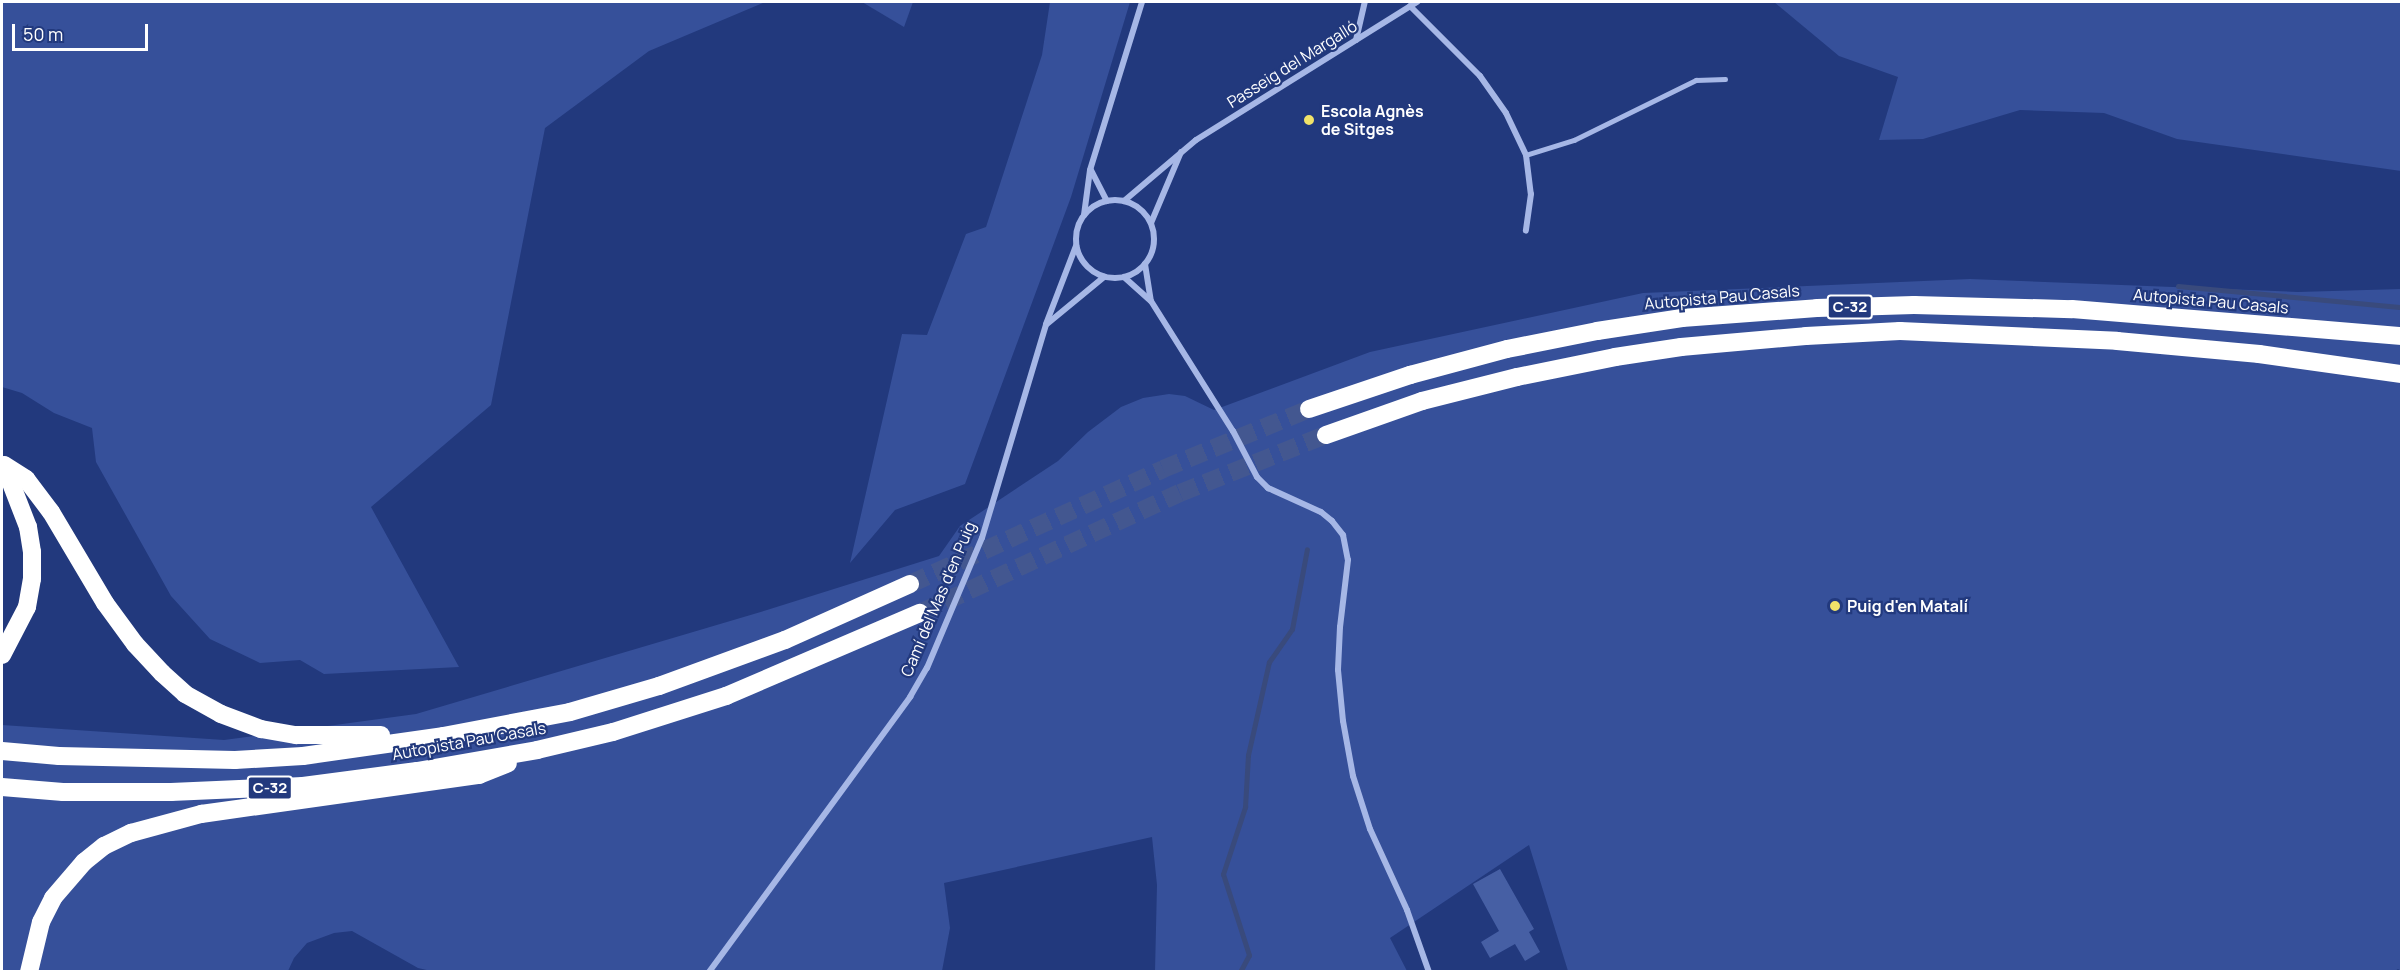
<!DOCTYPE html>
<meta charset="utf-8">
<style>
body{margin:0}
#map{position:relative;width:2403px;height:973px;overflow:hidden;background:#22397d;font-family:Manrope,sans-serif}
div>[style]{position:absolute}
.green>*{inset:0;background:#36509a}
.stream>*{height:5px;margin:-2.5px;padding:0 2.5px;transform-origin:2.5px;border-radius:2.5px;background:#394a7c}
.building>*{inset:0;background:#465fa4}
.highway-tunnel>*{height:18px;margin-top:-9px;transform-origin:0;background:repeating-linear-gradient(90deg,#435790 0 18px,transparent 0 27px)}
.lane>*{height:4.5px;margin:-2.25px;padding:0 2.25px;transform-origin:2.25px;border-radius:2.25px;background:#a6b7e6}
.street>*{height:6px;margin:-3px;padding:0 3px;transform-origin:3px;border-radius:3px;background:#a6b7e6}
.street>.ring{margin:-3px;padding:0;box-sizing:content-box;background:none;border:6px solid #a6b7e6;border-radius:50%}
.highway>*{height:18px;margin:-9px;padding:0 9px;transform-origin:9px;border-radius:9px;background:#fff}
.dots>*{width:16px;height:16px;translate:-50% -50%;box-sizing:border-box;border:3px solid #22397d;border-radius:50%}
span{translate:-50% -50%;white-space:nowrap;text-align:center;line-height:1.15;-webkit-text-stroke:4.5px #22397d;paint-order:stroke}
.shield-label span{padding:2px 4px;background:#22397d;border:2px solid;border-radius:4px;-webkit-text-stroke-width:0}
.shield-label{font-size:15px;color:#fff;font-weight:700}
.street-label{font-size:16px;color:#fff}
.poi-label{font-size:16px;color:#fff;font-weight:700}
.left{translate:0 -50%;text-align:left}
.frame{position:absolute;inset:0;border:3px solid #fff;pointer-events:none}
.scale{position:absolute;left:12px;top:24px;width:136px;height:27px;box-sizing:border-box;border:3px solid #fff;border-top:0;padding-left:8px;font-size:18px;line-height:21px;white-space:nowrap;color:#fff;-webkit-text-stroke:4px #22397d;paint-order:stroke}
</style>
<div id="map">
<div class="green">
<i style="clip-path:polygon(2px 2px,765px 2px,649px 51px,545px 128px,491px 405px,371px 507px,459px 667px,324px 674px,300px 660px,260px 663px,210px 639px,171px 596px,96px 462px,92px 428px,54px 413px,22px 393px,2px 387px)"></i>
<i style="clip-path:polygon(862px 2px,913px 2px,904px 27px)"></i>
<i style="clip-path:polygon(1050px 2px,1130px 2px,1071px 197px,965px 484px,895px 510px,850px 563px,902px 334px,927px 335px,966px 234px,986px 227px,1042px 55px)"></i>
<i style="clip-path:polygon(1774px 2px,2401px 2px,2401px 171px,2177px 139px,2104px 113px,2020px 110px,1923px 139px,1879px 140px,1898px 77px,1839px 56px)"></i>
<i style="clip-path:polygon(1970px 279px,2298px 292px,2401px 289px,2401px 971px,2398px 969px,2393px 972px,1568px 971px,1529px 845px,1390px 938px,1407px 971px,1155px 971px,1157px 885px,1152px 837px,944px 883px,950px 928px,942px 971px,431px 971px,418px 968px,352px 931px,334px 933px,307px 943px,294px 958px,288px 971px,2px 971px,2px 725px,224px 740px,416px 714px,767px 610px,939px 556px,960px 526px,1058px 461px,1088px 432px,1121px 407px,1143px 398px,1169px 394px,1185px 396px,1214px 410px,1370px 352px,1643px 293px)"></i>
</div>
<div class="stream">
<i style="left:2178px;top:286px;width:225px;rotate:5.4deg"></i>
<i style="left:1240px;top:972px;width:19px;rotate:-62deg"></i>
<i style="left:1249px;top:955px;width:85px;rotate:-107.8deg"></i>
<i style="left:1223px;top:874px;width:71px;rotate:-71.8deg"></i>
<i style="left:1245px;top:807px;width:52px;rotate:-86.7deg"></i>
<i style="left:1248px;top:755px;width:95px;rotate:-77.3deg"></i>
<i style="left:1269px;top:662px;width:40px;rotate:-55.1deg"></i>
<i style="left:1292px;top:629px;width:81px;rotate:-79.4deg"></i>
</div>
<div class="building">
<i style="clip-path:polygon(1500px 869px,1534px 929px,1529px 932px,1540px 952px,1525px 961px,1515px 944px,1490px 958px,1481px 942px,1499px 931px,1473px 884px)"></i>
</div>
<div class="highway-tunnel">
<i style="left:910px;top:584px;width:278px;rotate:-24.4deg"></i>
<i style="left:1163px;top:469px;width:158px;rotate:-22.3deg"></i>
<i style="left:920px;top:613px;width:286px;rotate:-24.8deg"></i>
<i style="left:1180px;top:493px;width:157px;rotate:-21.7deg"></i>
</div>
<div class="lane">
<i style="left:1526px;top:155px;width:50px;rotate:-17.4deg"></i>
<i style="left:1574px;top:140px;width:136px;rotate:-26.2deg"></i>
<i style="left:1696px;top:80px;width:29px;rotate:-2deg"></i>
</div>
<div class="street">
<i style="left:1410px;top:6px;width:99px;rotate:45deg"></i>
<i style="left:1480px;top:76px;width:45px;rotate:54.9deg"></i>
<i style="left:1506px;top:113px;width:47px;rotate:64.5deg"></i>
<i style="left:1526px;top:155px;width:39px;rotate:83deg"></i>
<i style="left:1531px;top:194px;width:37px;rotate:98deg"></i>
<i style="left:1356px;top:40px;width:39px;rotate:-77deg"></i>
<i style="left:1091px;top:170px;width:35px;rotate:63deg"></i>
<i class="ring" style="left:1076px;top:200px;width:72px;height:72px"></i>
<i style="left:1124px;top:201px;width:94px;rotate:-40.3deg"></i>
<i style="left:1196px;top:140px;width:261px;rotate:-32deg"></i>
<i style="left:1084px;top:215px;width:45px;rotate:-82.4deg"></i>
<i style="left:1090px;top:170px;width:176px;rotate:-72.8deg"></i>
<i style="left:1151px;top:223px;width:77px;rotate:-67.1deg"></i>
<i style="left:1145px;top:264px;width:36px;rotate:81deg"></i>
<i style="left:1124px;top:277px;width:36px;rotate:42deg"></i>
<i style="left:1151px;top:301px;width:154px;rotate:57.8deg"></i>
<i style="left:1233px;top:431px;width:52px;rotate:62.4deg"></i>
<i style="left:1257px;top:477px;width:16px;rotate:45deg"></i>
<i style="left:1268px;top:488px;width:58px;rotate:24.4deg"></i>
<i style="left:1321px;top:512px;width:14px;rotate:39deg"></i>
<i style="left:1332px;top:521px;width:18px;rotate:52deg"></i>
<i style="left:1343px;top:535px;width:25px;rotate:79deg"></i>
<i style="left:1348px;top:560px;width:67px;rotate:96.8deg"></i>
<i style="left:1340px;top:627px;width:43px;rotate:92.7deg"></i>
<i style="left:1338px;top:670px;width:51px;rotate:84.4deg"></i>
<i style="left:1343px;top:721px;width:56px;rotate:79.7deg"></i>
<i style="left:1353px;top:776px;width:56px;rotate:72.2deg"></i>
<i style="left:1370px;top:829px;width:89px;rotate:65.4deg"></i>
<i style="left:1407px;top:910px;width:66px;rotate:70.5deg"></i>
<i style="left:1047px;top:324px;width:74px;rotate:-39.5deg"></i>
<i style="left:709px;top:972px;width:341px;rotate:-53.8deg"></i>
<i style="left:910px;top:697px;width:34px;rotate:-60deg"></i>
<i style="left:927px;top:668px;width:141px;rotate:-67.1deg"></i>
<i style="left:982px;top:538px;width:223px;rotate:-73.3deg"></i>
<i style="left:1046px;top:324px;width:84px;rotate:-69deg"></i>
</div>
<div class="highway">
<i style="left:1309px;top:409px;width:107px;rotate:-18.6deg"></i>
<i style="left:1410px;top:375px;width:100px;rotate:-15deg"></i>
<i style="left:1507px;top:349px;width:92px;rotate:-11.3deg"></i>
<i style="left:1597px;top:331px;width:86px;rotate:-8.7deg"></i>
<i style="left:1682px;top:318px;width:135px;rotate:-4.2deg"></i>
<i style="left:1817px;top:308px;width:97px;rotate:-1.8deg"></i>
<i style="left:1914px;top:305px;width:158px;rotate:1.5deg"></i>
<i style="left:2072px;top:309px;width:331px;rotate:4.7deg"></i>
<i style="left:1326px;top:435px;width:102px;rotate:-19.5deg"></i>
<i style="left:1422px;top:401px;width:98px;rotate:-14.2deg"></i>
<i style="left:1517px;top:377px;width:100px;rotate:-11.5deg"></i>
<i style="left:1615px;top:357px;width:67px;rotate:-8.6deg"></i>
<i style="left:1681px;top:347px;width:125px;rotate:-5deg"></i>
<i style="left:1806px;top:336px;width:94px;rotate:-3deg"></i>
<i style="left:1900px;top:331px;width:217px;rotate:2.6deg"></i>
<i style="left:2117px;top:341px;width:143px;rotate:5.2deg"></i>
<i style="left:2259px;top:354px;width:144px;rotate:8deg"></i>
<i style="left:4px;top:465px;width:26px;rotate:32deg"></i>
<i style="left:26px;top:479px;width:41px;rotate:52.9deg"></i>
<i style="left:51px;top:512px;width:106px;rotate:59.3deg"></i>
<i style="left:105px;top:603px;width:51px;rotate:53.8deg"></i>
<i style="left:135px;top:644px;width:40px;rotate:47deg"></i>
<i style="left:162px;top:673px;width:31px;rotate:42deg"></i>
<i style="left:185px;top:694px;width:41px;rotate:29.1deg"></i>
<i style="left:221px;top:714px;width:43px;rotate:20.6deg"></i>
<i style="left:261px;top:729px;width:36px;rotate:10deg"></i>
<i style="left:296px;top:735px;width:85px"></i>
<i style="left:2px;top:655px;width:54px;rotate:-62.5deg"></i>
<i style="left:27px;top:607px;width:28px;rotate:-80deg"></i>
<i style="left:32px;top:579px;width:27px;rotate:-90deg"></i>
<i style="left:32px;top:552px;width:25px;rotate:-99deg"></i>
<i style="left:28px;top:527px;width:66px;rotate:-111.2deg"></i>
<i style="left:2px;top:751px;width:57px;rotate:5deg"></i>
<i style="left:59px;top:756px;width:176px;rotate:1.3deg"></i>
<i style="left:235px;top:760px;width:68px;rotate:-3.4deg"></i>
<i style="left:303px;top:756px;width:141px;rotate:-8.1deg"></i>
<i style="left:443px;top:736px;width:129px;rotate:-10.7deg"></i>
<i style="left:570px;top:712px;width:93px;rotate:-16.3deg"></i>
<i style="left:659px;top:686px;width:134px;rotate:-20.1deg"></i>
<i style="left:785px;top:640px;width:137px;rotate:-24.1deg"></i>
<i style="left:2px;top:787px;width:61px;rotate:4.7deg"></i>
<i style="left:63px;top:792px;width:108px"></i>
<i style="left:171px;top:792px;width:132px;rotate:-2.6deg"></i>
<i style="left:303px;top:786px;width:115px;rotate:-7.5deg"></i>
<i style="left:417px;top:771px;width:122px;rotate:-9.9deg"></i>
<i style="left:537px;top:750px;width:78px;rotate:-13.3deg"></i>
<i style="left:613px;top:732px;width:119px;rotate:-17.7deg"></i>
<i style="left:726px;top:696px;width:211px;rotate:-23.2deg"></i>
<i style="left:29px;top:972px;width:51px;rotate:-76.5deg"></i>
<i style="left:41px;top:922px;width:27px;rotate:-63deg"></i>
<i style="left:53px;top:898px;width:48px;rotate:-49.3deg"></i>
<i style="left:84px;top:862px;width:26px;rotate:-39deg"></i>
<i style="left:104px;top:846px;width:30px;rotate:-26deg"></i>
<i style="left:131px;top:833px;width:73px;rotate:-15.2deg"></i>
<i style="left:201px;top:814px;width:281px;rotate:-8deg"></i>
<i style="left:479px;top:775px;width:31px;rotate:-22deg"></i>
</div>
<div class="dots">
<i style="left:1309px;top:120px;background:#f1e369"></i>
<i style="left:1835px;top:606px;background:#f1e369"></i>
</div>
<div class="shield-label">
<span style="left:1850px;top:307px">C-32</span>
<span style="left:270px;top:788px">C-32</span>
</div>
<div class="street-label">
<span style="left:1292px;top:64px;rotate:-32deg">Passeig del Margalló</span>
<span style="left:1722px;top:297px;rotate:-5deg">Autopista Pau Casals</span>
<span style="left:2211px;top:301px;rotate:5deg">Autopista Pau Casals</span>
<span style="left:938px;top:599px;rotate:-67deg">Camí del Mas d'en Puig</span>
<span style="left:469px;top:741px;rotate:-10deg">Autopista Pau Casals</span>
</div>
<div class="poi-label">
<span class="left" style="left:1321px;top:120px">Escola Agnès<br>de Sitges</span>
<span class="left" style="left:1847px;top:606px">Puig d'en Matalí</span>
</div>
<div class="frame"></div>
<div class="scale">50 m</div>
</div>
